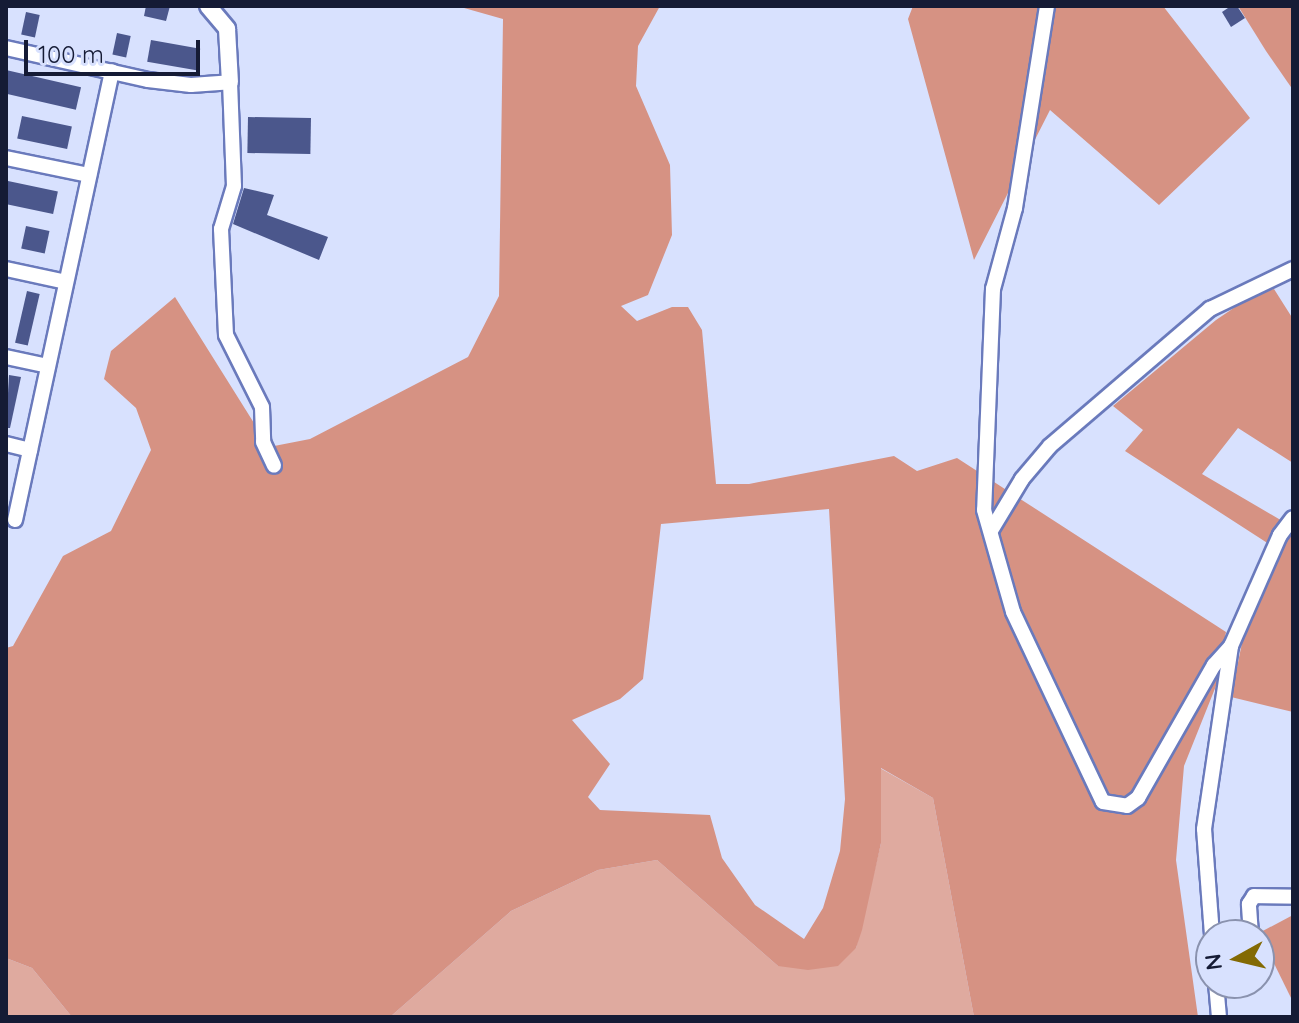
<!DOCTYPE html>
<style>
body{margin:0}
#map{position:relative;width:1299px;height:1023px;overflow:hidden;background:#d8e1fe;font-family:Quicksand,sans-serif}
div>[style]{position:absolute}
.green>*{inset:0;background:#dfaa9f}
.forest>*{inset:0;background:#d69283}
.building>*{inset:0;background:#4b578c;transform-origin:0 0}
.roads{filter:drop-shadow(2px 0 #6a7abc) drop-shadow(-2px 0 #6a7abc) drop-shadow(0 2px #6a7abc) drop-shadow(0 -2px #6a7abc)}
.minor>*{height:14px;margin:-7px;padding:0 7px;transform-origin:7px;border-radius:7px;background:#fff}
.tertiary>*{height:16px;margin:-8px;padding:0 8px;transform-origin:8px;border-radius:8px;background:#fff}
span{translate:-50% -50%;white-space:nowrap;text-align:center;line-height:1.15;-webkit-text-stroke:8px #d8e1fe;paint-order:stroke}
.frame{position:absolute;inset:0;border:8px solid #151b35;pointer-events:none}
.north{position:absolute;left:1195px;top:919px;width:80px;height:80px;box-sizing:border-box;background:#d8e1fe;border:2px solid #8a92ae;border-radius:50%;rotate:262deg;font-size:22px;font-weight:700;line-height:32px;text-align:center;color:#151b35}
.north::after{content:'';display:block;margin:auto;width:28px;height:36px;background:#836a04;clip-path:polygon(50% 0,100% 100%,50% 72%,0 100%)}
.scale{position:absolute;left:24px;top:40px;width:176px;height:36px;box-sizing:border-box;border:4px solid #151b35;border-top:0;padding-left:10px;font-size:24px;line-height:28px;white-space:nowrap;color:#151b35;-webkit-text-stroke:6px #d8e1fe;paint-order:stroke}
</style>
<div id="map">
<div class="green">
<i style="clip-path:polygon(880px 768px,933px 798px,974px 1017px,390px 1017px,511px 911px,598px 870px,657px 860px,778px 966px,856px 948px,881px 843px)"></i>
<i style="clip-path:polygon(6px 958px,32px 968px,72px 1017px,6px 1017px)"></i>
</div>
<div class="forest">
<i style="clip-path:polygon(evenodd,457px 6px,660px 6px,638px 46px,636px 86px,670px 165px,672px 235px,648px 295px,621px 306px,637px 321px,672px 307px,688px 307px,702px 330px,716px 484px,749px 484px,894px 456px,917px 471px,957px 458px,1226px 632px,1216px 686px,1184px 766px,1176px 860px,1198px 1017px,974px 1017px,933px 798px,881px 768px,881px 843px,862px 930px,856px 948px,838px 966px,808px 970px,778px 966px,657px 860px,598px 870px,511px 911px,390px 1017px,72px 1017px,32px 968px,6px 958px,6px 648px,13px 646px,63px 556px,111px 531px,151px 450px,136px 408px,104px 379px,111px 351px,175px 297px,269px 447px,310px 439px,468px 357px,499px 296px,503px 19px,457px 6px,829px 509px,845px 799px,840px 851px,823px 908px,804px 939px,755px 905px,722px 858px,710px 815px,600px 810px,588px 797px,610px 764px,572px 720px,620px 699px,643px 679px,661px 524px,829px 509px)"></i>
<i style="clip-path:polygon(913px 6px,1163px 6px,1250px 118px,1159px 205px,1050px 110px,974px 260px,908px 19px)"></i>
<i style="clip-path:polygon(1238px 6px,1293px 6px,1293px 90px,1266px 51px)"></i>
<i style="clip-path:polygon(1274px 289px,1293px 319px,1293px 463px,1238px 428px,1202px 474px,1284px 522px,1272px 546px,1125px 451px,1143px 430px,1113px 406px,1216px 320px,1256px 293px)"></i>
<i style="clip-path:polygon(1293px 527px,1293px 712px,1231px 697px,1244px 633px)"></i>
<i style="clip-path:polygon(1293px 915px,1293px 1002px,1259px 933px)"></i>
</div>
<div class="building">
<i style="clip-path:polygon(146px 6px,170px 6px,166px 21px,144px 16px)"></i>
<i style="clip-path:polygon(1231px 6px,1237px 6px,1245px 18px,1231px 27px,1222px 12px)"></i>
<i style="left:26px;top:12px;width:14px;height:23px;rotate:12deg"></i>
<i style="left:117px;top:33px;width:14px;height:22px;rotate:12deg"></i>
<i style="left:151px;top:40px;width:50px;height:22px;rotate:10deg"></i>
<i style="left:6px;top:70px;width:77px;height:23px;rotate:13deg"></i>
<i style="left:22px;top:116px;width:51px;height:23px;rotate:12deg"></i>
<i style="left:248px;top:117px;width:63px;height:36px;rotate:1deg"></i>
<i style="left:8px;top:181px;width:51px;height:23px;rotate:12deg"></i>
<i style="clip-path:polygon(244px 188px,274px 195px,267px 215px,328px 237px,319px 260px,233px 224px)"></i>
<i style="left:26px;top:226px;width:24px;height:23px;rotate:12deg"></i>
<i style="left:27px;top:291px;width:13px;height:53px;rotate:13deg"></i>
<i style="clip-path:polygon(9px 375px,21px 377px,10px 428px,6px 428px)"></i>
</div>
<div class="roads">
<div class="minor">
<i style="left:1047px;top:6px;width:205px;rotate:99deg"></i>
<i style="left:1015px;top:208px;width:84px;rotate:105.2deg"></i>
<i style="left:993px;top:289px;width:221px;rotate:92.3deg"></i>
<i style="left:984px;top:510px;width:106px;rotate:74.1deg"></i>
<i style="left:1013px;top:612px;width:210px;rotate:64.7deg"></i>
<i style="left:1103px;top:802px;width:24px;rotate:9deg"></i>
<i style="left:1127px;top:806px;width:14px;rotate:-36deg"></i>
<i style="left:1138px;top:798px;width:153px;rotate:-60.3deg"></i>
<i style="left:1214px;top:665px;width:25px;rotate:-48deg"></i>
<i style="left:6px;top:48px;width:146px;rotate:12.7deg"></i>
<i style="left:148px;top:80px;width:43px;rotate:6.6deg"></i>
<i style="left:191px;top:85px;width:39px;rotate:-4deg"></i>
<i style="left:230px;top:82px;width:104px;rotate:87.8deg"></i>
<i style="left:234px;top:186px;width:45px;rotate:106.8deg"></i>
<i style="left:221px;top:229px;width:106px;rotate:87.3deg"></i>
<i style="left:226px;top:335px;width:80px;rotate:63.4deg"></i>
<i style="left:262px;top:407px;width:35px;rotate:88deg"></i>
<i style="left:263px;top:442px;width:26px;rotate:65deg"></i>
<i style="left:6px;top:158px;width:85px;rotate:11.6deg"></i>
<i style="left:6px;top:269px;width:61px;rotate:12.2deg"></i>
<i style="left:6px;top:357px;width:43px;rotate:12.1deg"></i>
<i style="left:6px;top:444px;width:25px;rotate:14deg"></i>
<i style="left:15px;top:520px;width:459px;rotate:-77.8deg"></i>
<i style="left:992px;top:529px;width:58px;rotate:-59deg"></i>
<i style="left:1022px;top:479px;width:43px;rotate:-49.7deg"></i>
<i style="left:1050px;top:446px;width:211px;rotate:-40.6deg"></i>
<i style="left:1210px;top:309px;width:92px;rotate:-25.7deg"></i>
<i style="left:1212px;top:935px;width:106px;rotate:-94.3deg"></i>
<i style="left:1204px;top:829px;width:185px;rotate:-81.6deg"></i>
<i style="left:1231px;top:646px;width:121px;rotate:-66.2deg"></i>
<i style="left:1280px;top:535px;width:21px;rotate:-53deg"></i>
<i style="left:1251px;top:935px;width:31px;rotate:-94deg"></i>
<i style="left:1249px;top:904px;width:9px;rotate:-58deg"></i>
<i style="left:1254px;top:896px;width:39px;rotate:1deg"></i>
<i style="left:1216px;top:983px;width:34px;rotate:85deg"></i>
</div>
<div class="tertiary">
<i style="left:208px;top:6px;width:30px;rotate:50deg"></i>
<i style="left:227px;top:29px;width:53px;rotate:86.8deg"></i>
</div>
</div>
<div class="frame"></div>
<div class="north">N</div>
<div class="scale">100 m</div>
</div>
